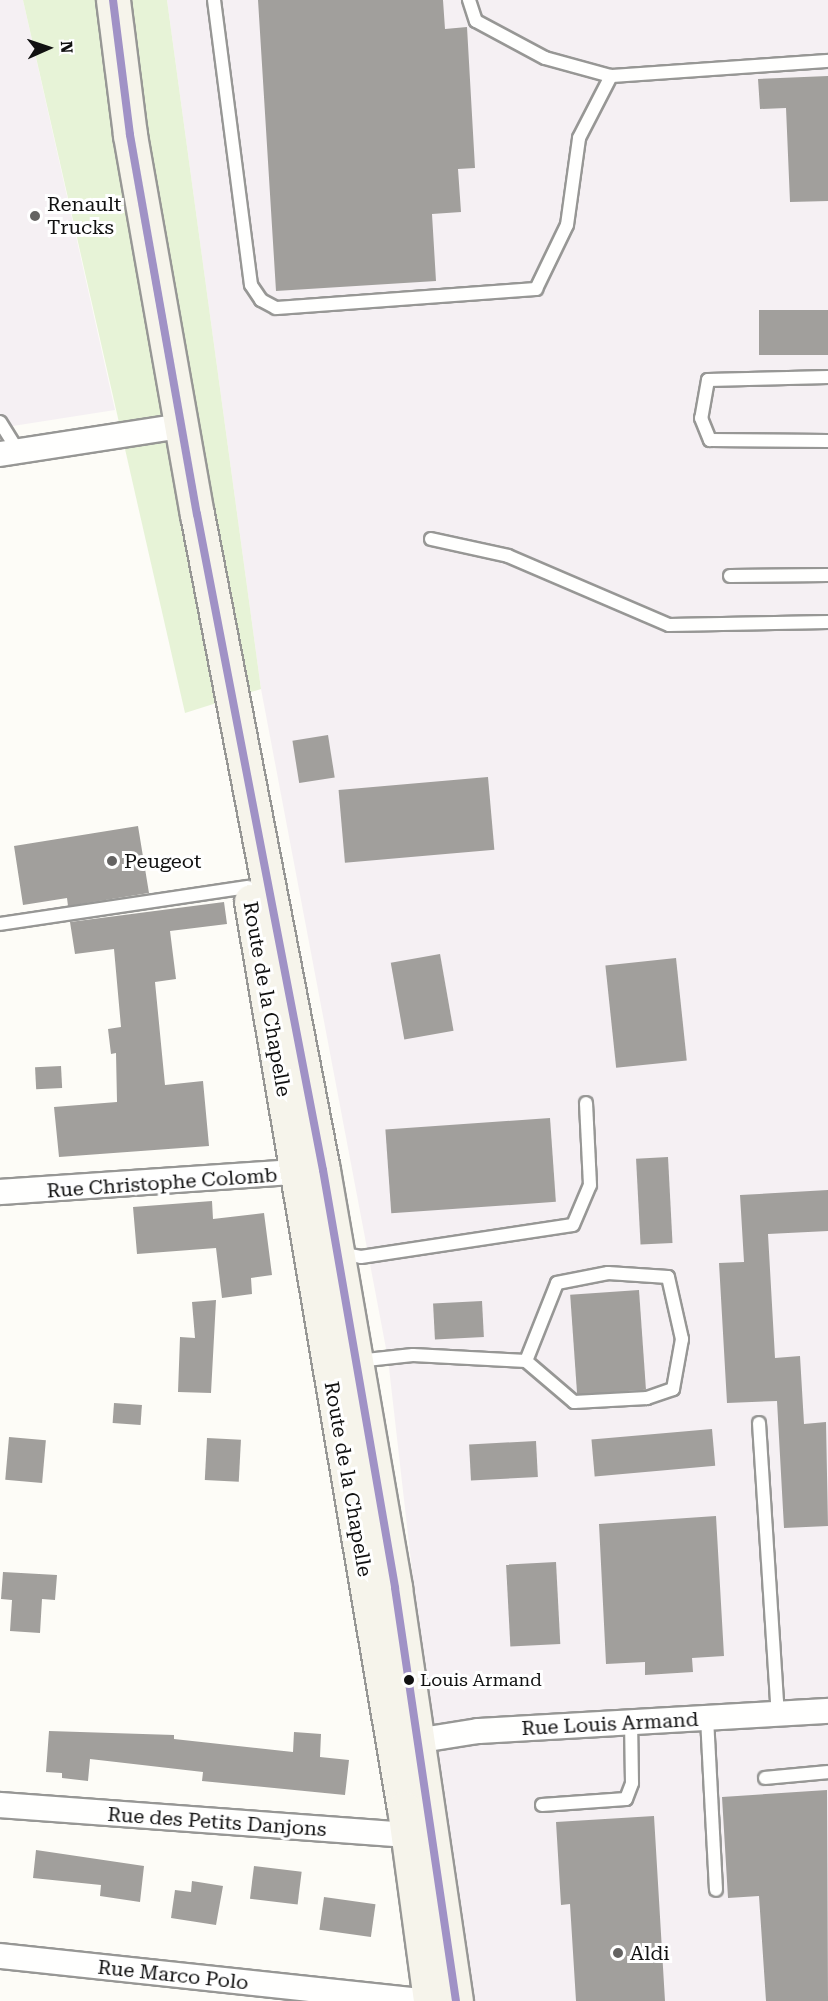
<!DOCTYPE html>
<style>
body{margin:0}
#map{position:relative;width:828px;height:2001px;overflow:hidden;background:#fdfcf7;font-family:"Roboto Serif",serif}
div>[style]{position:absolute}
.industrial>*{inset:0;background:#f5f0f3}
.green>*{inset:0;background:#e7f3d7}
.building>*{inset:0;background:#a19f9c;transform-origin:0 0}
.roads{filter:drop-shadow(2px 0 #979795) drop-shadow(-2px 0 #979795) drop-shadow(0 2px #979795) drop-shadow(0 -2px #979795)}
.service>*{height:12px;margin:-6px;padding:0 6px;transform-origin:6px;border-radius:6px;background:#fffffe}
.minor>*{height:24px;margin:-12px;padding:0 12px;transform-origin:12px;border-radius:12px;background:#fffffe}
.secondary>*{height:33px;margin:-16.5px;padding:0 16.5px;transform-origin:16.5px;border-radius:16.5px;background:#f6f4eb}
.bus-1>*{height:8px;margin:-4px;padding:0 4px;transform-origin:4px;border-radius:4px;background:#a092c6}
.dots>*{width:16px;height:16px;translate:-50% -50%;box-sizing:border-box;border:3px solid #fff;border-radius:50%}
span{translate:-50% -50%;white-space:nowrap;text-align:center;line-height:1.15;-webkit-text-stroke:6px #fff;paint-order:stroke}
.bus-label{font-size:18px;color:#111}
.left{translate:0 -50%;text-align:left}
.poi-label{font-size:20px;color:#111}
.street-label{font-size:20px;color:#111}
.north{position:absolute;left:18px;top:18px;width:60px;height:60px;-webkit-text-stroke:4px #fff;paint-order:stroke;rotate:87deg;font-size:16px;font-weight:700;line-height:24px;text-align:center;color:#111}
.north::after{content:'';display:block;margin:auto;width:21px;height:27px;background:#111;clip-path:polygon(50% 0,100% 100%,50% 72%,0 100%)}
</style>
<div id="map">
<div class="industrial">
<i style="clip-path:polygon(0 0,23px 0,115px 410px,0 428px)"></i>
<i style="clip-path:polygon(167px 0,828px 0,828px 2001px,461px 2001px,388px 1359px,261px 689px)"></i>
</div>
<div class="green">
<i style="clip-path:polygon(23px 0,167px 0,261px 689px,185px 713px)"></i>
</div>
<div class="building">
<i style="clip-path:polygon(258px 0,443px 0,445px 29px,467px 27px,475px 168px,458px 169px,461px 212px,432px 214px,436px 281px,276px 291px)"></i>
<i style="clip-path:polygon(828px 76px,828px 201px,790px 202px,786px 108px,760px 109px,758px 79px)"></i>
<i style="left:828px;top:310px;width:45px;height:69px;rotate:90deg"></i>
<i style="left:328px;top:735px;width:43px;height:36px;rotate:81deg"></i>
<i style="left:488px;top:777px;width:73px;height:150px;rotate:85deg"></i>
<i style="clip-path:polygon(138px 826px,149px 893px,68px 906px,67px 898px,23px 905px,14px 846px)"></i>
<i style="clip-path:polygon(224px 902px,227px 924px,170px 931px,176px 979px,155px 982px,165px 1085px,203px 1081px,209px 1146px,59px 1157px,54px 1107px,117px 1102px,116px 1053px,111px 1054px,108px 1029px,121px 1027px,114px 949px,75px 954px,70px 922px)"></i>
<i style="left:440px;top:954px;width:78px;height:50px;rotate:80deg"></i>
<i style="left:676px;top:958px;width:103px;height:71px;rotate:84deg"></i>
<i style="left:61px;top:1066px;width:22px;height:26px;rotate:87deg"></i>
<i style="left:550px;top:1118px;width:84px;height:165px;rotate:86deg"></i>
<i style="left:668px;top:1157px;width:86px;height:32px;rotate:87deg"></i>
<i style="clip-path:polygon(828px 1190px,828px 1231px,768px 1234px,775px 1358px,800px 1356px,804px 1424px,826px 1422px,828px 1526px,784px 1528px,777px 1401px,727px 1403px,719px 1263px,744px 1262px,740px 1195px)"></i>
<i style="clip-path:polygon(212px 1201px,213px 1219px,264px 1213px,272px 1275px,251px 1278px,252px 1294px,222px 1298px,216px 1248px,137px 1254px,133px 1207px)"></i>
<i style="left:639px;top:1290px;width:100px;height:69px;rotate:86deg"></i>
<i style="clip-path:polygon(216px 1300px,211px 1393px,178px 1392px,180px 1337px,195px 1338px,192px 1302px)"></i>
<i style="left:482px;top:1301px;width:36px;height:49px;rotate:87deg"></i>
<i style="left:114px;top:1403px;width:28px;height:20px;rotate:4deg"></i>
<i style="left:712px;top:1429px;width:37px;height:121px;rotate:85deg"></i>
<i style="left:9px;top:1437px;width:37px;height:43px;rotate:5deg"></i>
<i style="left:207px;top:1438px;width:34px;height:42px;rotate:3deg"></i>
<i style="left:536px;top:1441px;width:36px;height:67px;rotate:87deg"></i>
<i style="clip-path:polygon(716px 1516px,724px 1656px,692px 1658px,693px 1672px,645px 1675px,645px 1662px,606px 1664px,599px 1524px)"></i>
<i style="left:556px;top:1562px;width:82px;height:50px;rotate:87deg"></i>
<i style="clip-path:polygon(3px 1572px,57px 1575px,55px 1600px,42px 1599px,40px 1633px,10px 1631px,12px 1600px,1px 1599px)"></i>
<i style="clip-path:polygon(49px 1731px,174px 1735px,174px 1739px,293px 1752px,294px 1732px,321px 1734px,320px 1757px,349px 1760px,345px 1795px,202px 1781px,203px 1772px,90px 1759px,88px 1781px,62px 1778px,62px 1773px,46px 1772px)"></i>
<i style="clip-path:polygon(827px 1790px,828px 2001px,766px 2001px,759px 1896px,728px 1898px,722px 1797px)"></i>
<i style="clip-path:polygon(654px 1816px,665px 2001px,576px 2001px,570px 1904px,561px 1905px,556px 1822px)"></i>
<i style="clip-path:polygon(36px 1850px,144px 1866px,140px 1902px,100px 1896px,101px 1885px,33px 1878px)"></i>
<i style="left:254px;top:1866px;width:48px;height:33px;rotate:7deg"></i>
<i style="clip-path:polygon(192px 1881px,223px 1886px,216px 1925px,171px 1918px,175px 1890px,191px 1892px)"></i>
<i style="left:324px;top:1897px;width:52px;height:33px;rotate:8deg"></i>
</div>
<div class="roads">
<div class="service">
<i style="left:214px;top:0;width:287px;rotate:82.6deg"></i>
<i style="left:251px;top:285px;width:18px;rotate:56deg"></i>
<i style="left:261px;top:300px;width:17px;rotate:28deg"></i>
<i style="left:276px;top:308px;width:261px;rotate:-4.2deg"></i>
<i style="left:536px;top:289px;width:71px;rotate:-64.2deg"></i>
<i style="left:567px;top:225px;width:88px;rotate:-82.1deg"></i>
<i style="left:579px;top:138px;width:70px;rotate:-62.7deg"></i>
<i style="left:469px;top:0;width:22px;rotate:72deg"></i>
<i style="left:476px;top:21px;width:78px;rotate:28.2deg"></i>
<i style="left:545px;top:58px;width:68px;rotate:15.3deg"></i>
<i style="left:611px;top:76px;width:218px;rotate:-4deg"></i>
<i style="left:828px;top:377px;width:120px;rotate:178.6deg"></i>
<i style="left:708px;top:380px;width:39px;rotate:100deg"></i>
<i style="left:701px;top:418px;width:24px;rotate:68deg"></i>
<i style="left:710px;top:440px;width:118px;rotate:0.5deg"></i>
<i style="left:0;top:422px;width:34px;rotate:58deg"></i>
<i style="left:431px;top:539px;width:79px;rotate:12.4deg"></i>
<i style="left:508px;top:556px;width:175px;rotate:23.2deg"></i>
<i style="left:669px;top:625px;width:159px;rotate:-1.1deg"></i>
<i style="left:730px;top:576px;width:98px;rotate:-0.6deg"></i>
<i style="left:0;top:924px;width:251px;rotate:-8.5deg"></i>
<i style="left:339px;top:1253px;width:22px;rotate:10deg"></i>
<i style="left:361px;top:1257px;width:214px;rotate:-8.6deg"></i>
<i style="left:573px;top:1225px;width:43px;rotate:-67deg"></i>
<i style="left:590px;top:1185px;width:82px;rotate:-92.8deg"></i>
<i style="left:357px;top:1361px;width:56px;rotate:-6.1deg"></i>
<i style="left:413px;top:1355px;width:113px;rotate:3deg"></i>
<i style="left:526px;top:1361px;width:84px;rotate:-68.3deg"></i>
<i style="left:557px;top:1283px;width:52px;rotate:-11.1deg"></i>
<i style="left:608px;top:1273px;width:60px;rotate:3.8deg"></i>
<i style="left:668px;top:1277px;width:64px;rotate:77.3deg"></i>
<i style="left:682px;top:1339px;width:51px;rotate:100.2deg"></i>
<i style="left:673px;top:1389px;width:28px;rotate:161deg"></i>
<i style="left:647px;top:1398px;width:73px;rotate:176.9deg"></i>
<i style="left:574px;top:1402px;width:63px;rotate:-139.5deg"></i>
<i style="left:759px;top:1423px;width:292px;rotate:86.3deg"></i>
<i style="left:707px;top:1718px;width:172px;rotate:87deg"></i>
<i style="left:765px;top:1778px;width:63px;rotate:-5.4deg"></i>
<i style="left:542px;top:1805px;width:84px;rotate:-4.1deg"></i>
<i style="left:626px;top:1799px;width:17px;rotate:-69deg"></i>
<i style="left:632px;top:1783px;width:61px;rotate:-90.9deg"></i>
</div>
<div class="minor">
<i style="left:0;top:454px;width:183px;rotate:-8.8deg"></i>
<i style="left:0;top:1192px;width:313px;rotate:-3.9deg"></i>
<i style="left:403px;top:1743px;width:76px;rotate:-9.1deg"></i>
<i style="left:478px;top:1731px;width:351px;rotate:-3.3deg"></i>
<i style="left:0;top:1805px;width:424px;rotate:4.2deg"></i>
<i style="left:0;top:1956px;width:420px;rotate:6.1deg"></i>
</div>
<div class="secondary">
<i style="left:113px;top:0;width:136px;rotate:82.8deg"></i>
<i style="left:130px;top:135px;width:385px;rotate:80deg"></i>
<i style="left:197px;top:514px;width:668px;rotate:79.13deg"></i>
<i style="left:323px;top:1170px;width:424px;rotate:80.2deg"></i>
<i style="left:395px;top:1588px;width:417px;rotate:81.6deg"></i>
<i style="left:251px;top:901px;width:920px;rotate:80.43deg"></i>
<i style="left:404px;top:1808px;width:195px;rotate:82.3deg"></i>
</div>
</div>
<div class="bus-1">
<i style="left:113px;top:0;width:136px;rotate:82.8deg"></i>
<i style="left:130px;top:135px;width:385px;rotate:80deg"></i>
<i style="left:197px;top:514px;width:668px;rotate:79.13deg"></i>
<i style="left:323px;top:1170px;width:424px;rotate:80.2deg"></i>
<i style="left:395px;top:1588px;width:417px;rotate:81.6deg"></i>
</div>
<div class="dots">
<i style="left:35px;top:216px;background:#646362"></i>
<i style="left:112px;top:861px;background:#646362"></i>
<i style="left:409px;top:1680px;background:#111"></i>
<i style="left:618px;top:1953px;background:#646362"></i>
</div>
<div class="bus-label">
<span class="left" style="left:420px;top:1680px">Louis Armand</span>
</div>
<div class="poi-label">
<span class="left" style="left:47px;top:216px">Renault<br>Trucks</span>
<span class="left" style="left:124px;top:861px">Peugeot</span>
<span class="left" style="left:630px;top:1953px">Aldi</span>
</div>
<div class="street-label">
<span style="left:267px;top:999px;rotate:80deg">Route de la Chapelle</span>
<span style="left:162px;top:1183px;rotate:-4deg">Rue Christophe Colomb</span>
<span style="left:348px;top:1479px;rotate:80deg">Route de la Chapelle</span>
<span style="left:610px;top:1724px;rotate:-3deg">Rue Louis Armand</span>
<span style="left:217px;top:1822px;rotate:4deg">Rue des Petits Danjons</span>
<span style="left:173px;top:1975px;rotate:6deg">Rue Marco Polo</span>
</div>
<div class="north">N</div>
</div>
